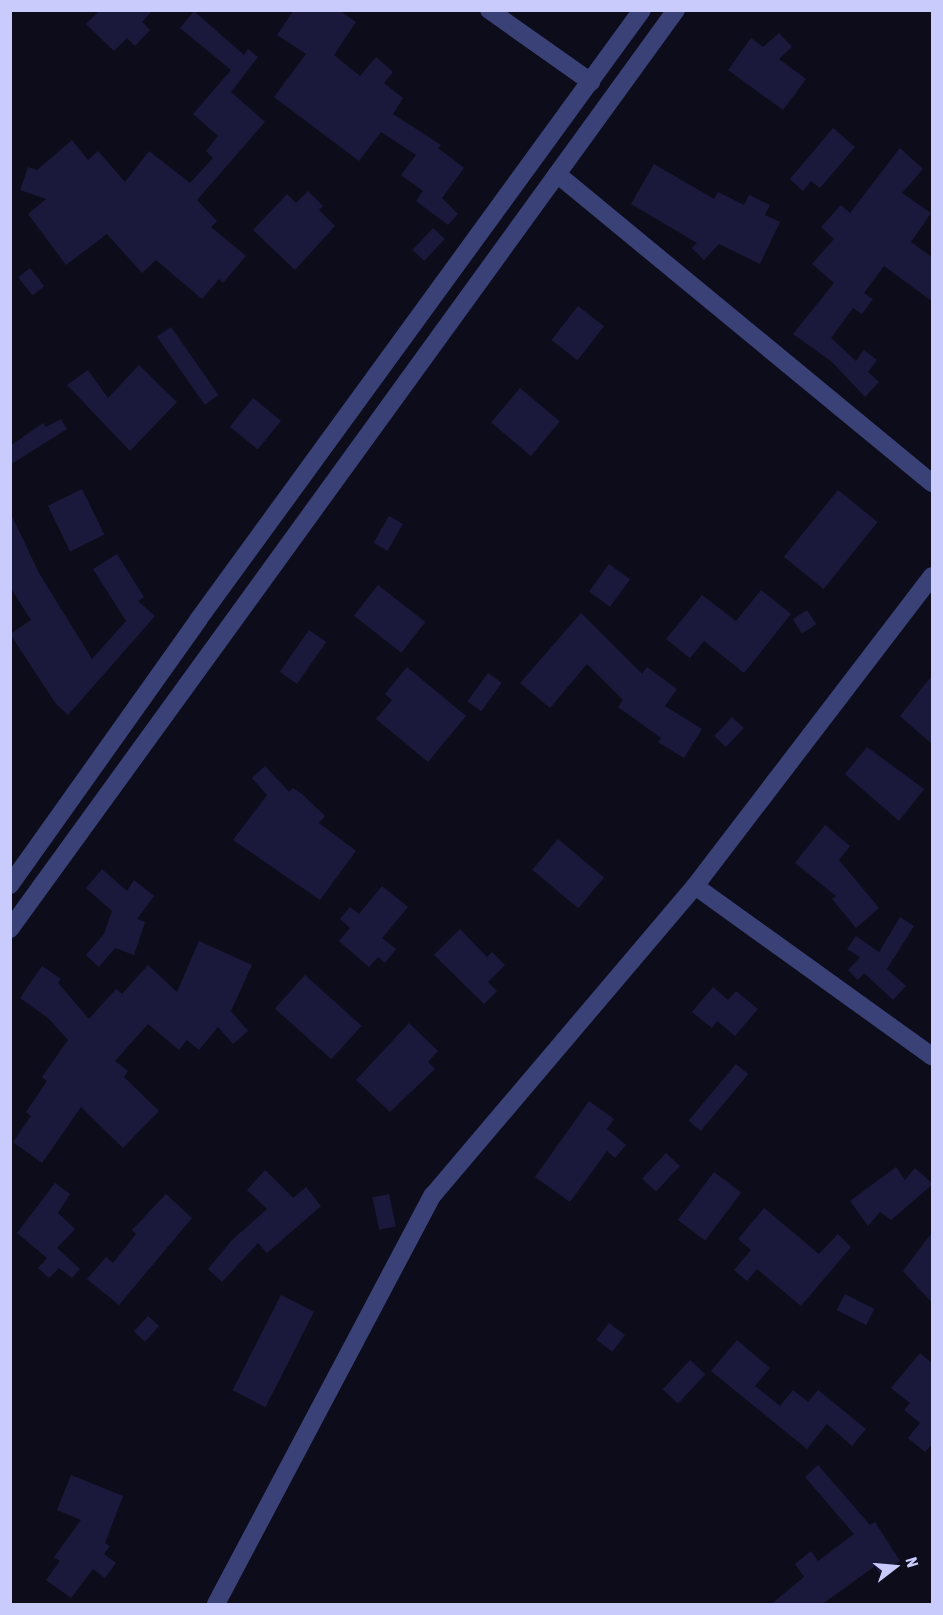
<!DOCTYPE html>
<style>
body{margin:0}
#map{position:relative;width:943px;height:1615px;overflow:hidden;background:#0c0c1b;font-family:"Asap Condensed",sans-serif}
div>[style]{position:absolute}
.building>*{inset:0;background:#1b193b;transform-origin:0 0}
.minor>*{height:18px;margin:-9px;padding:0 9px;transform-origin:9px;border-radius:9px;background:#3a4177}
span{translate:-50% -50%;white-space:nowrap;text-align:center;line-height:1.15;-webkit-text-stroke:4.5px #0c0c1b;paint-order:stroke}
.frame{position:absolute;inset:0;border:12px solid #c9cbfc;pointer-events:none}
.north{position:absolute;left:865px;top:1537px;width:60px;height:60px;-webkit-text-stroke:4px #0c0c1b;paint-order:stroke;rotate:74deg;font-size:16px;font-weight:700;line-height:24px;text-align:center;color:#c9cbfc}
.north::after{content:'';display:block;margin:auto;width:21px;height:27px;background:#c9cbfc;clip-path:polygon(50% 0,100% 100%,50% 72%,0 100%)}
</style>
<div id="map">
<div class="building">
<i style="clip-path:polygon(100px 10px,153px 10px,142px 22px,150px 30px,135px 46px,127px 38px,114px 51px,86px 24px)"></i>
<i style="clip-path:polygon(294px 10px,339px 10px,356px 22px,334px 55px,360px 76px,376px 57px,393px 72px,384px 83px,403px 98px,393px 114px,441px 145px,438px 148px,464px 168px,442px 198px,458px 214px,448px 225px,416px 201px,423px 191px,401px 175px,416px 155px,381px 132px,359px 161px,274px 97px,306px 54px,277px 35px)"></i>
<i style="clip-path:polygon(194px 11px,244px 55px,248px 49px,258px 57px,231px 92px,265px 122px,197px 200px,217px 221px,211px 227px,246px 256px,223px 283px,219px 279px,202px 299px,156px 260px,142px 273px,107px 234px,66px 265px,28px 214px,46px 199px,20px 190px,28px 167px,37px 170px,72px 140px,88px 160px,98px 151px,125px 182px,149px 151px,190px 183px,213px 158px,206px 151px,218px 136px,193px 114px,231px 70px,180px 28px)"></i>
<i style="clip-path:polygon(779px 33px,792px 47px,779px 59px,806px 79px,783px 110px,728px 70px,751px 38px,763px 47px)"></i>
<i style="clip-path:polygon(833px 128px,855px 147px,820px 188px,811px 181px,803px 191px,790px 179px)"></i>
<i style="clip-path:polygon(900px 148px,923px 169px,902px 193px,931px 213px,911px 242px,933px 258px,933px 302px,884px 266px,864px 293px,873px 299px,862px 314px,853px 308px,831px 338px,856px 361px,864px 350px,877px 360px,868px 372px,879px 382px,865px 397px,832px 362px,793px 334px,834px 283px,812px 264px,834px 239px,821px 227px,841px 205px,850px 213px)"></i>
<i style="clip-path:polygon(654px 164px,714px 199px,718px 192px,744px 205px,749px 195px,770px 205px,765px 215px,780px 222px,760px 264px,719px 244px,704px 260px,692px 248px,697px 243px,631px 204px)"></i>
<i style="clip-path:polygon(308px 191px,323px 206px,319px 210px,335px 226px,295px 270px,253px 230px,287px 194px,296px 203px)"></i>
<i style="left:433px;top:228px;width:16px;height:30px;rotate:43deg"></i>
<i style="left:30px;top:268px;width:23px;height:15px;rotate:52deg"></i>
<i style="left:578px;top:306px;width:33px;height:43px;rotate:38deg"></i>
<i style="left:171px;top:327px;width:83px;height:17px;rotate:55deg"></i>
<i style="clip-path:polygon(139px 365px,177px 402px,130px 451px,67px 385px,88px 370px,108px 398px)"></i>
<i style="left:520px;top:388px;width:52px;height:45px;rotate:40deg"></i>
<i style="left:253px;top:398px;width:36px;height:37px;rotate:39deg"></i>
<i style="clip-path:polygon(61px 419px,67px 429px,10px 465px,10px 446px,43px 423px,46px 427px)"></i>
<i style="left:82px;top:489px;width:51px;height:38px;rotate:64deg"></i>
<i style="left:838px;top:490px;width:51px;height:86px;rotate:39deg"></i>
<i style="clip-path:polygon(10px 512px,39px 573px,92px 659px,126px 621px,93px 569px,117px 554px,144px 597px,138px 601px,155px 616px,68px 715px,56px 704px,10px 634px,31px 620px,10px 587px)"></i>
<i style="left:389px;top:516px;width:16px;height:31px;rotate:30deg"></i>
<i style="left:609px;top:564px;width:26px;height:34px;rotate:36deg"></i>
<i style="left:378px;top:585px;width:60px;height:39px;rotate:38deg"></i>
<i style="clip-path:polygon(761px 590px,791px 614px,744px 673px,704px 641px,690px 658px,666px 639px,702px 595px,736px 621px)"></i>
<i style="left:807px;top:610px;width:17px;height:17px;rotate:57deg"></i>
<i style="clip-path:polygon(581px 613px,642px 674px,647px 667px,677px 689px,665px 706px,702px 729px,684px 758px,658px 742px,661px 738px,618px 707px,623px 700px,587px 664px,550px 708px,520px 683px)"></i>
<i style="left:309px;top:630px;width:21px;height:51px;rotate:35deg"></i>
<i style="clip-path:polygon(407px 667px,466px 716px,428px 762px,376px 719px,392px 700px,385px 694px)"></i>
<i style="left:488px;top:673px;width:17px;height:35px;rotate:36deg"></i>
<i style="clip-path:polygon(933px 674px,933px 745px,900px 716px)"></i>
<i style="left:732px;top:717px;width:16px;height:26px;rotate:43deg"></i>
<i style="clip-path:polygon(867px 747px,924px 789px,899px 821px,845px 774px)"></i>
<i style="clip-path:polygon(265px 766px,289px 792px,293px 788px,302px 794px,325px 816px,319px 823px,356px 851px,320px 900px,233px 840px,267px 795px,252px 778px)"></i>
<i style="clip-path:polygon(825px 825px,850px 846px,839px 860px,879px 908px,856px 928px,832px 899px,836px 896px,795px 863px)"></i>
<i style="left:558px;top:839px;width:60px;height:40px;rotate:40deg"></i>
<i style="clip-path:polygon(102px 869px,127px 891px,134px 880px,154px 896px,137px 919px,145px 922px,134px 955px,115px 948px,99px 967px,86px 955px,104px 934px,112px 911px,86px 888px)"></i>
<i style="clip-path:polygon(382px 886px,408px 907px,382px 938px,396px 949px,385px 963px,378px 957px,369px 967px,339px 941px,350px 928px,340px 919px,350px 907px,359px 914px)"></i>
<i style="clip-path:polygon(900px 917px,914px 926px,887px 969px,906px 986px,893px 1000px,864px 973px,858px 980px,848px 970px,860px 957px,847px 949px,856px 936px,879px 952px)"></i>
<i style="clip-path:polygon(460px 929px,487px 957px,492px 952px,505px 965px,488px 982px,497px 991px,484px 1004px,434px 955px)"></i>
<i style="clip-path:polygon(199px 941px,252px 965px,231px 1011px,248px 1031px,233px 1044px,218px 1027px,199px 1050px,187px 1040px,179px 1050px,148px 1024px,115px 1061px,128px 1071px,124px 1077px,159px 1111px,123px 1148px,81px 1107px,42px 1163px,13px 1142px,31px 1116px,26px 1112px,47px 1081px,42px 1077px,68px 1040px,48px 1018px,20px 998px,42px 966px,61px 979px,58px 983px,89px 1019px,116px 989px,122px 994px,148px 965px,177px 992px)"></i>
<i style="left:305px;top:975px;width:76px;height:45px;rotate:42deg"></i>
<i style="clip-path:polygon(713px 987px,728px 1000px,736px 991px,758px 1009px,735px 1036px,717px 1021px,712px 1028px,692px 1012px)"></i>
<i style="clip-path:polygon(409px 1023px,438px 1051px,428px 1062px,435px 1069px,390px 1112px,356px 1080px)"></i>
<i style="left:736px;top:1064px;width:16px;height:74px;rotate:40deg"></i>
<i style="clip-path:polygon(589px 1101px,614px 1119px,607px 1129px,626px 1145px,615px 1158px,607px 1151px,570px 1202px,535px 1177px)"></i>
<i style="left:666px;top:1153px;width:19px;height:35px;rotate:43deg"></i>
<i style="clip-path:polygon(896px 1167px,905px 1180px,915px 1168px,933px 1184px,891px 1220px,880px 1212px,868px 1226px,850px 1201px)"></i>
<i style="clip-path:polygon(265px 1170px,293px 1198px,306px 1187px,321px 1206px,267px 1253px,258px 1243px,222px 1282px,208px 1269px,232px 1240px,267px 1209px,247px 1190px)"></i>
<i style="left:714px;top:1172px;width:34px;height:60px;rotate:37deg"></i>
<i style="clip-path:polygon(55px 1183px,70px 1194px,58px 1213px,75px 1229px,57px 1248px,80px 1269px,72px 1278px,59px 1268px,49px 1278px,38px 1268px,47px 1258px,17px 1233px)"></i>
<i style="clip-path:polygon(166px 1194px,192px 1218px,119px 1305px,87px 1279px,106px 1257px,113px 1263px,136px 1234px,132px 1230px)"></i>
<i style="left:389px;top:1194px;width:33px;height:17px;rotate:78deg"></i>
<i style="clip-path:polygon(764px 1208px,819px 1254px,838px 1234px,851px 1247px,801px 1306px,757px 1269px,747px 1281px,734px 1270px,751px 1250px,738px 1239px)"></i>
<i style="clip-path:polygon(933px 1231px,933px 1304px,903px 1271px)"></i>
<i style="left:845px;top:1294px;width:33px;height:18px;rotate:27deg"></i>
<i style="left:281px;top:1295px;width:37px;height:107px;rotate:27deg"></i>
<i style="left:148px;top:1316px;width:15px;height:21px;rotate:42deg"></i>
<i style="left:609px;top:1323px;width:20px;height:21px;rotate:37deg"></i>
<i style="clip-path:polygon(737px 1340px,770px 1368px,755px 1386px,780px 1406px,793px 1390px,808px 1402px,818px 1390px,866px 1429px,852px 1446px,827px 1424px,807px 1449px,711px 1371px)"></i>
<i style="clip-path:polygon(920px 1353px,933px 1364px,933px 1443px,925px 1452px,908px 1438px,920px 1423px,904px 1410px,910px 1403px,891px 1388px)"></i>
<i style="left:690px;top:1360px;width:21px;height:40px;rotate:43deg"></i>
<i style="clip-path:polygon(818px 1465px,870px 1525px,875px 1522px,900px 1561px,880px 1574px,875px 1566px,821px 1605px,770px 1605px,804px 1577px,795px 1564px,811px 1551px,818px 1561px,854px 1534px,805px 1477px)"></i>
<i style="clip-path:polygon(71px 1475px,123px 1496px,105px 1543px,110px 1546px,104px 1554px,116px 1563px,105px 1578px,93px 1569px,71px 1598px,46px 1580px,60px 1561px,54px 1557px,81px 1520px,57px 1510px)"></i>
</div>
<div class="minor">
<i style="left:489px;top:10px;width:125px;rotate:35.2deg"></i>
<i style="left:557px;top:174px;width:486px;rotate:39.5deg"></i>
<i style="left:10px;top:885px;width:325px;rotate:-54.6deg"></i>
<i style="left:198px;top:620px;width:754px;rotate:-53.95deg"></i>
<i style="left:695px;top:886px;width:292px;rotate:35.7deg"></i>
<i style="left:10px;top:929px;width:1135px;rotate:-54.07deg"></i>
<i style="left:216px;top:1604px;width:463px;rotate:-62.1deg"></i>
<i style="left:433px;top:1195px;width:405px;rotate:-49.7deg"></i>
<i style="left:695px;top:886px;width:390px;rotate:-52.6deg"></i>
</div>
<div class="frame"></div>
<div class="north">N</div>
</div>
